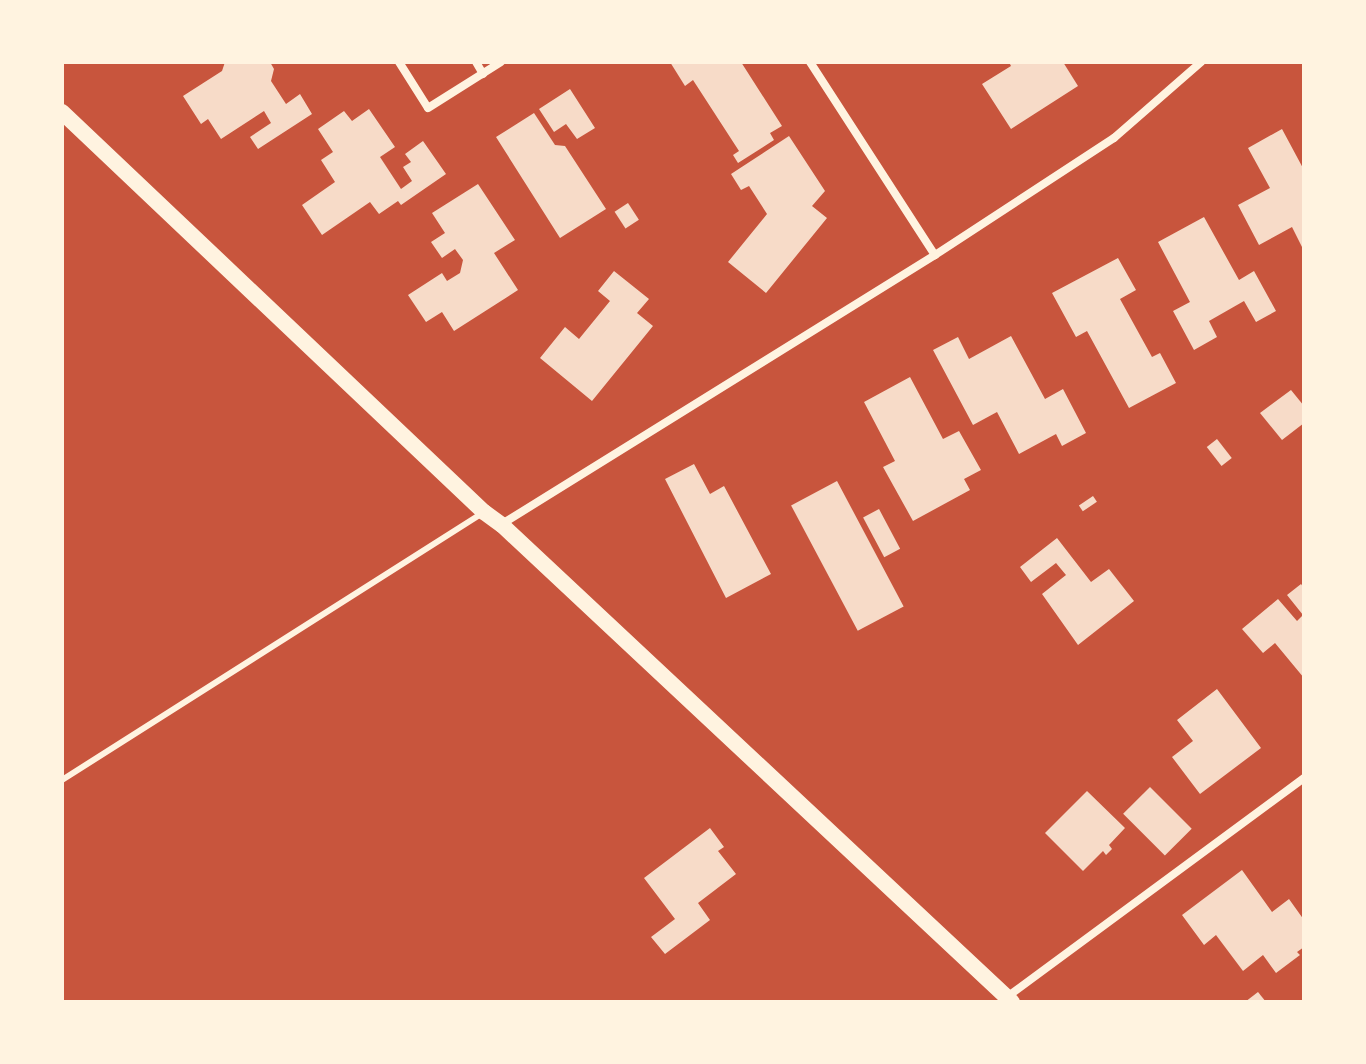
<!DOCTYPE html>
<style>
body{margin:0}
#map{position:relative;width:1366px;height:1064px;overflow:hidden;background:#c8553d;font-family:Ubuntu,sans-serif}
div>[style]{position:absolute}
.building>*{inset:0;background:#f7dbc8;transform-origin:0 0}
.service>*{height:6px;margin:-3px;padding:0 3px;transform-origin:3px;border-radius:3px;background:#fff3e0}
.minor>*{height:8px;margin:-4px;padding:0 4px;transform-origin:4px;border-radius:4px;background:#fff3e0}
.secondary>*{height:16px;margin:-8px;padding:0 8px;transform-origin:8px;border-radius:8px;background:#fff3e0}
span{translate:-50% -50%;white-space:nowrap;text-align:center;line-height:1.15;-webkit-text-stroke:8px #fff3e0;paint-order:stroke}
.frame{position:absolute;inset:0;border:64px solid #fff3e0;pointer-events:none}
</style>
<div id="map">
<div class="building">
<i style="clip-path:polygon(225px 62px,270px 62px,274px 69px,271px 81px,286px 104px,300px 94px,312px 114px,258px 149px,250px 137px,271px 123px,264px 111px,221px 139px,208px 119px,201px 124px,183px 96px,222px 71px)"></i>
<i style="clip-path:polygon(670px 62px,741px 62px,782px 126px,770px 133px,774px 140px,738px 163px,733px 155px,739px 151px,693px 80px,685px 86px)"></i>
<i style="clip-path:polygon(1009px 62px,1063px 62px,1078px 86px,1011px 129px,982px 84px,1011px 66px)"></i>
<i style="clip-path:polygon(570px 89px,595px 128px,577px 139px,566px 124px,554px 132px,539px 109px)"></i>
<i style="clip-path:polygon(369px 109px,395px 147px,380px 157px,401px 189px,412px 181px,403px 167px,411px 162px,405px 154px,423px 141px,446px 174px,401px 205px,398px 201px,379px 214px,370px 202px,322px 235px,302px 205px,335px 182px,321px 160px,333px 152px,318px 129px,344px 111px,352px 121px)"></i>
<i style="clip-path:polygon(534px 113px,555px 145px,565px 146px,606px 209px,560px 238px,496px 137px)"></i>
<i style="clip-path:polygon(1282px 129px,1304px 170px,1304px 251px,1292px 227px,1259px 245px,1238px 205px,1270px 188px,1248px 148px)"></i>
<i style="clip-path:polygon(789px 136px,825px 191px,812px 206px,827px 218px,766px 293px,728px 262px,767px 214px,749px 186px,741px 190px,731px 174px)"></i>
<i style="clip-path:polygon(478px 184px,515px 240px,494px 253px,518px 290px,454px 331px,442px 312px,426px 322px,408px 295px,442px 273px,447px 281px,460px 273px,463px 260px,455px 249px,442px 258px,431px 242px,445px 233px,432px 213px)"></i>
<i style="left:628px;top:203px;width:20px;height:16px;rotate:57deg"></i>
<i style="clip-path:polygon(1204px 217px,1239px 280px,1254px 271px,1276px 311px,1256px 322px,1244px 301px,1209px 321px,1217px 337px,1194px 350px,1173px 311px,1190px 302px,1158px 242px)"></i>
<i style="clip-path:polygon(1118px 258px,1136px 290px,1120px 299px,1152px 357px,1160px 353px,1176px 383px,1129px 408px,1087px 331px,1076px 337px,1052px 293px)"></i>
<i style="clip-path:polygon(614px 271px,649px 299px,637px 313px,653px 326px,592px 401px,540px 358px,565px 327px,579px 339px,610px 301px,598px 291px)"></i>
<i style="clip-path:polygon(1011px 336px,1045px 399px,1063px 389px,1086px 433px,1062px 446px,1056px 434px,1019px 454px,997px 412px,973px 425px,933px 350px,958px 337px,969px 359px)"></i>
<i style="clip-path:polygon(910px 377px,943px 439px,959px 431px,981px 470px,964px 479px,970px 490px,913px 521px,883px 467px,895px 461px,864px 402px)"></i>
<i style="clip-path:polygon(1291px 390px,1304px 406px,1304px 423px,1282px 440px,1260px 413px)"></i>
<i style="left:1217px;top:439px;width:24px;height:13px;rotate:52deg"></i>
<i style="clip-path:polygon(694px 464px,710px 494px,724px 486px,771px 574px,726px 598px,665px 479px)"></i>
<i style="left:837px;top:481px;width:142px;height:52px;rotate:62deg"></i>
<i style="left:1093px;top:496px;width:7px;height:17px;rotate:56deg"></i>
<i style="left:879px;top:509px;width:45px;height:18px;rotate:62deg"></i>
<i style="clip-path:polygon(1057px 538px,1091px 582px,1109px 569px,1134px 601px,1078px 645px,1042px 594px,1066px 575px,1056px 563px,1031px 582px,1020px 567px)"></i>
<i style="clip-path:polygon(1301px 584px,1304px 588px,1304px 678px,1275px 643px,1263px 653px,1242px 629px,1278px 599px,1297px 621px,1303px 615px,1287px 595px)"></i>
<i style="clip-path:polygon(1217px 689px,1261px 748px,1200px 794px,1172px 757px,1193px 741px,1177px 720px)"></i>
<i style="left:1150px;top:787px;width:59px;height:38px;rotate:45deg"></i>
<i style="clip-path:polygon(1087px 791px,1125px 828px,1109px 845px,1112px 849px,1106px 855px,1103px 851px,1083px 871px,1045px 833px)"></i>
<i style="clip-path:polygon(710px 828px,724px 847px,718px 851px,736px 874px,698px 903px,710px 920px,665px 954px,651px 937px,675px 919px,644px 878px)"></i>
<i style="clip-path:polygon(1242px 870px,1272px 912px,1289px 899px,1304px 920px,1304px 947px,1297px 952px,1300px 955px,1276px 973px,1263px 955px,1243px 971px,1216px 935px,1204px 945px,1182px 915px)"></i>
<i style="clip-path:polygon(1258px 992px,1266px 1002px,1245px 1002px)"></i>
</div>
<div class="service">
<i style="left:62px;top:780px;width:500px;rotate:-32.4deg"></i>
</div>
<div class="minor">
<i style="left:399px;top:62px;width:54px;rotate:57.8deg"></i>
<i style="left:428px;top:108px;width:86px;rotate:-32.2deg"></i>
<i style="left:476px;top:62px;width:14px;rotate:60deg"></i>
<i style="left:810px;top:62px;width:230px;rotate:57.1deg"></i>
<i style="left:502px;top:524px;width:510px;rotate:-31.85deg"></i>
<i style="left:935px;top:255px;width:214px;rotate:-33.2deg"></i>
<i style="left:1114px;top:138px;width:116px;rotate:-41.1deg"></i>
<i style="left:1007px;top:997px;width:369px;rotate:-36.4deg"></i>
</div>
<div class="secondary">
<i style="left:62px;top:112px;width:581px;rotate:43.47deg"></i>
<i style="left:484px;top:512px;width:22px;rotate:36deg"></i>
<i style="left:502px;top:525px;width:698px;rotate:43.09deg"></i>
</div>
<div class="frame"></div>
</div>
